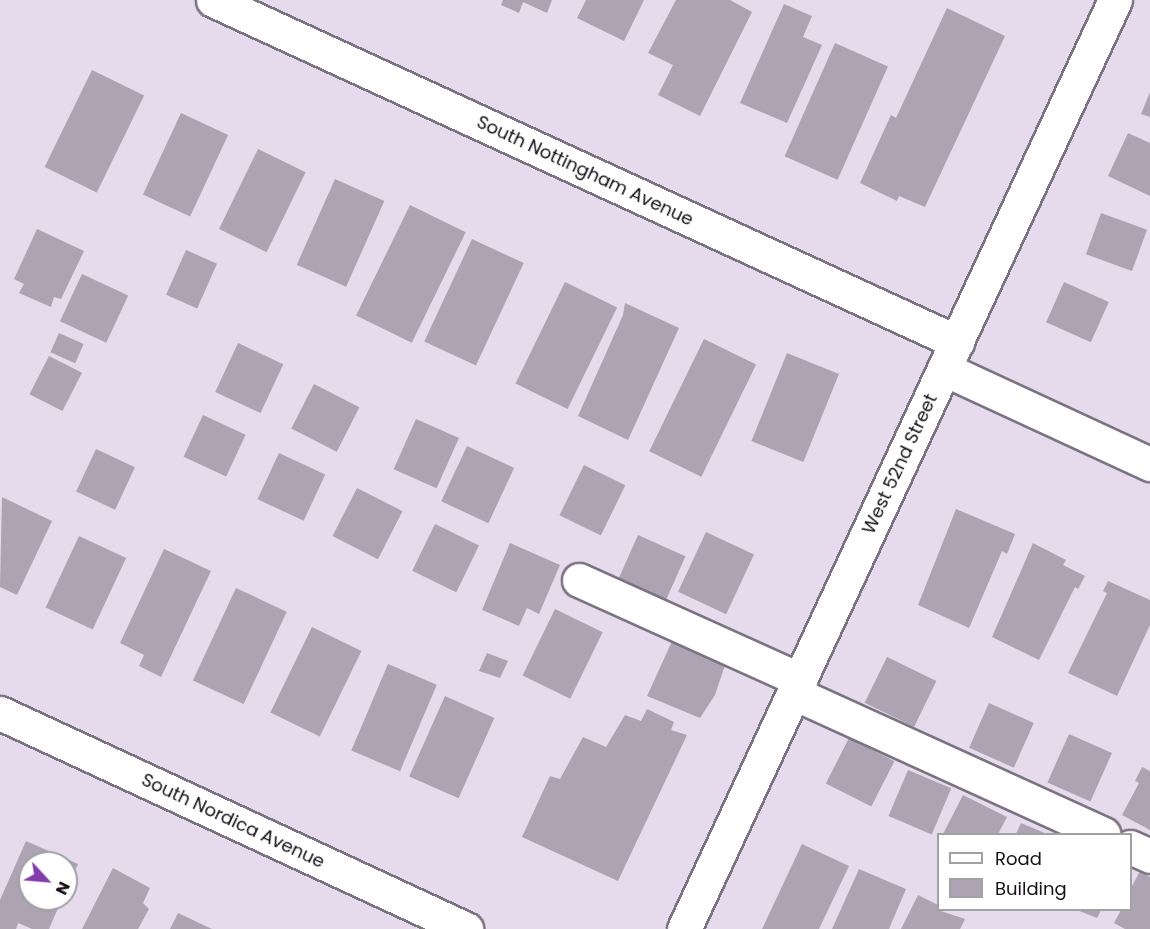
<!DOCTYPE html>
<style>
body{margin:0}
#map{position:relative;width:1150px;height:929px;overflow:hidden;background:#e5dbec;font-family:Poppins,sans-serif}
div>[style]{position:absolute}
.building>*{inset:0;background:#aca3b3;transform-origin:0 0}
.roads{filter:drop-shadow(2px 0 #7c7382) drop-shadow(-2px 0 #7c7382) drop-shadow(0 2px #7c7382) drop-shadow(0 -2px #7c7382)}
.minor>*{height:33px;margin:-16.5px;padding:0 16.5px;transform-origin:16.5px;border-radius:16.5px;background:#fff}
span{translate:-50% -50%;white-space:nowrap;text-align:center;line-height:1.15;-webkit-text-stroke:5px #fff;paint-order:stroke}
.street-label{font-size:18px;color:#151117}
.legend{position:absolute;left:937px;top:833px;width:195px;height:78px;box-sizing:border-box;background:#fff;border:2px solid #a1a0a2;margin:0;padding:8px 10px;list-style:none;font-size:18px;color:#151117}
.legend li{display:flex;align-items:center;gap:12px;height:30px}
.legend b{width:30px;border:2px solid #a1a0a2}
.north{position:absolute;left:18px;top:851px;width:60px;height:60px;box-sizing:border-box;background:#fff;border:2px solid #a1a0a2;border-radius:50%;rotate:116deg;font-size:16px;font-weight:700;line-height:24px;text-align:center;color:#151117}
.north::after{content:'';display:block;margin:auto;width:21px;height:27px;background:#833bad;clip-path:polygon(50% 0,100% 100%,50% 72%,0 100%)}
</style>
<div id="map">
<div class="building">
<i style="clip-path:polygon(503px 0,552px 0,547px 13px,523px 2px,519px 13px,501px 5px)"></i>
<i style="clip-path:polygon(586px 0,644px 0,624px 41px,577px 18px)"></i>
<i style="clip-path:polygon(676px 0,730px 0,752px 12px,700px 116px,658px 95px,673px 65px,648px 53px)"></i>
<i style="clip-path:polygon(784px 4px,812px 16px,803px 37px,822px 45px,787px 123px,740px 103px)"></i>
<i style="clip-path:polygon(947px 8px,1005px 36px,925px 207px,899px 196px,897px 201px,860px 183px,891px 115px,896px 118px)"></i>
<i style="left:835px;top:43px;width:58px;height:124px;rotate:24deg"></i>
<i style="left:92px;top:70px;width:58px;height:108px;rotate:26deg"></i>
<i style="clip-path:polygon(1150px 92px,1150px 117px,1141px 114px)"></i>
<i style="left:181px;top:113px;width:52px;height:90px;rotate:25deg"></i>
<i style="clip-path:polygon(1128px 133px,1150px 143px,1150px 196px,1108px 176px)"></i>
<i style="left:258px;top:149px;width:53px;height:89px;rotate:26deg"></i>
<i style="left:335px;top:179px;width:54px;height:94px;rotate:24deg"></i>
<i style="left:410px;top:205px;width:62px;height:123px;rotate:26deg"></i>
<i style="left:1101px;top:213px;width:49px;height:44px;rotate:20deg"></i>
<i style="clip-path:polygon(37px 229px,84px 251px,61px 299px,54px 297px,51px 307px,19px 293px,24px 284px,14px 279px)"></i>
<i style="left:472px;top:239px;width:57px;height:113px;rotate:25deg"></i>
<i style="left:186px;top:250px;width:34px;height:49px;rotate:24deg"></i>
<i style="left:82px;top:274px;width:51px;height:52px;rotate:25deg"></i>
<i style="left:565px;top:282px;width:58px;height:113px;rotate:26deg"></i>
<i style="left:1064px;top:282px;width:49px;height:44px;rotate:24deg"></i>
<i style="clip-path:polygon(625px 303px,679px 328px,628px 440px,578px 416px,623px 315px)"></i>
<i style="left:59px;top:333px;width:27px;height:21px;rotate:24deg"></i>
<i style="left:704px;top:339px;width:58px;height:125px;rotate:26deg"></i>
<i style="left:238px;top:343px;width:50px;height:54px;rotate:25deg"></i>
<i style="left:787px;top:353px;width:56px;height:95px;rotate:22deg"></i>
<i style="left:49px;top:356px;width:37px;height:43px;rotate:27deg"></i>
<i style="left:314px;top:384px;width:51px;height:50px;rotate:27deg"></i>
<i style="left:203px;top:415px;width:47px;height:46px;rotate:25deg"></i>
<i style="left:416px;top:419px;width:47px;height:55px;rotate:24deg"></i>
<i style="left:467px;top:446px;width:52px;height:61px;rotate:25deg"></i>
<i style="left:96px;top:449px;width:43px;height:47px;rotate:25deg"></i>
<i style="left:279px;top:453px;width:51px;height:51px;rotate:25deg"></i>
<i style="left:584px;top:465px;width:46px;height:56px;rotate:26deg"></i>
<i style="left:357px;top:488px;width:51px;height:54px;rotate:27deg"></i>
<i style="clip-path:polygon(2px 497px,52px 521px,17px 595px,0 587px)"></i>
<i style="clip-path:polygon(956px 509px,1015px 534px,1007px 554px,1002px 551px,969px 628px,918px 605px)"></i>
<i style="left:435px;top:524px;width:49px;height:52px;rotate:26deg"></i>
<i style="left:706px;top:532px;width:53px;height:66px;rotate:25deg"></i>
<i style="left:638px;top:535px;width:52px;height:52px;rotate:24deg"></i>
<i style="left:79px;top:536px;width:52px;height:79px;rotate:25deg"></i>
<i style="clip-path:polygon(510px 543px,560px 565px,539px 614px,527px 608px,519px 626px,482px 610px)"></i>
<i style="clip-path:polygon(1033px 543px,1066px 560px,1063px 565px,1085px 576px,1078px 589px,1075px 587px,1039px 660px,992px 637px)"></i>
<i style="clip-path:polygon(164px 549px,211px 571px,161px 677px,139px 666px,144px 655px,120px 643px)"></i>
<i style="clip-path:polygon(1108px 581px,1150px 600px,1150px 625px,1117px 696px,1068px 673px,1107px 593px,1103px 591px)"></i>
<i style="left:236px;top:588px;width:56px;height:102px;rotate:25deg"></i>
<i style="left:555px;top:609px;width:53px;height:74px;rotate:26deg"></i>
<i style="left:312px;top:627px;width:55px;height:95px;rotate:26deg"></i>
<i style="clip-path:polygon(674px 637px,727px 659px,715px 695px,700px 718px,647px 696px)"></i>
<i style="clip-path:polygon(487px 653px,508px 661px,500px 678px,479px 671px)"></i>
<i style="left:887px;top:657px;width:55px;height:51px;rotate:26deg"></i>
<i style="left:388px;top:664px;width:53px;height:94px;rotate:23deg"></i>
<i style="left:445px;top:696px;width:54px;height:88px;rotate:24deg"></i>
<i style="left:989px;top:703px;width:49px;height:49px;rotate:24deg"></i>
<i style="clip-path:polygon(647px 709px,674px 722px,671px 730px,687px 735px,618px 881px,522px 837px,550px 776px,560px 779px,583px 737px,606px 747px,625px 715px,641px 721px)"></i>
<i style="left:1069px;top:734px;width:47px;height:53px;rotate:24deg"></i>
<i style="left:849px;top:738px;width:51px;height:51px;rotate:27deg"></i>
<i style="clip-path:polygon(1142px 767px,1150px 771px,1150px 830px,1122px 815px,1139px 783px,1135px 781px)"></i>
<i style="left:908px;top:770px;width:47px;height:50px;rotate:23deg"></i>
<i style="clip-path:polygon(963px 795px,1007px 817px,998px 834px,943px 834px)"></i>
<i style="clip-path:polygon(1021px 823px,1047px 834px,1016px 834px)"></i>
<i style="clip-path:polygon(26px 841px,78px 864px,66px 891px,66px 863px,30px 863px,30px 899px,62px 899px,49px 929px,32px 929px,18px 923px,16px 929px,0 929px,0 900px)"></i>
<i style="clip-path:polygon(802px 844px,849px 866px,819px 929px,762px 929px)"></i>
<i style="clip-path:polygon(113px 868px,150px 888px,143px 903px,149px 909px,138px 929px,82px 929px)"></i>
<i style="clip-path:polygon(859px 869px,906px 889px,889px 929px,832px 929px)"></i>
<i style="clip-path:polygon(1140px 871px,1150px 877px,1150px 929px,1125px 929px,1114px 923px,1121px 910px,1130px 910px,1130px 890px)"></i>
<i style="clip-path:polygon(918px 895px,938px 905px,938px 910px,965px 919px,960px 929px,901px 929px)"></i>
<i style="clip-path:polygon(1077px 910px,1101px 910px,1097px 918px)"></i>
<i style="clip-path:polygon(178px 913px,212px 929px,170px 929px)"></i>
</div>
<div class="roads">
<div class="minor">
<i style="left:213px;top:0;width:819px;rotate:24.69deg"></i>
<i style="left:944px;top:369px;width:227px;rotate:24.8deg"></i>
<i style="left:579px;top:580px;width:243px;rotate:24.3deg"></i>
<i style="left:794px;top:693px;width:340px;rotate:24.5deg"></i>
<i style="left:0;top:713px;width:514px;rotate:24.87deg"></i>
<i style="left:1130px;top:847px;width:22px;rotate:24deg"></i>
<i style="left:684px;top:929px;width:1024px;rotate:-65.11deg"></i>
</div>
</div>
<div class="street-label">
<span style="left:585px;top:171px;rotate:25deg">South Nottingham Avenue</span>
<span style="left:900px;top:464px;rotate:-65deg">West 52nd Street</span>
<span style="left:233px;top:821px;rotate:25deg">South Nordica Avenue</span>
</div>
<ul class="legend">
<li><b style="height:8px;background:#fff"></b>Road</li>
<li><b style="height:16px;background:#aca3b3"></b>Building</li>
</ul>
<div class="north">N</div>
</div>
